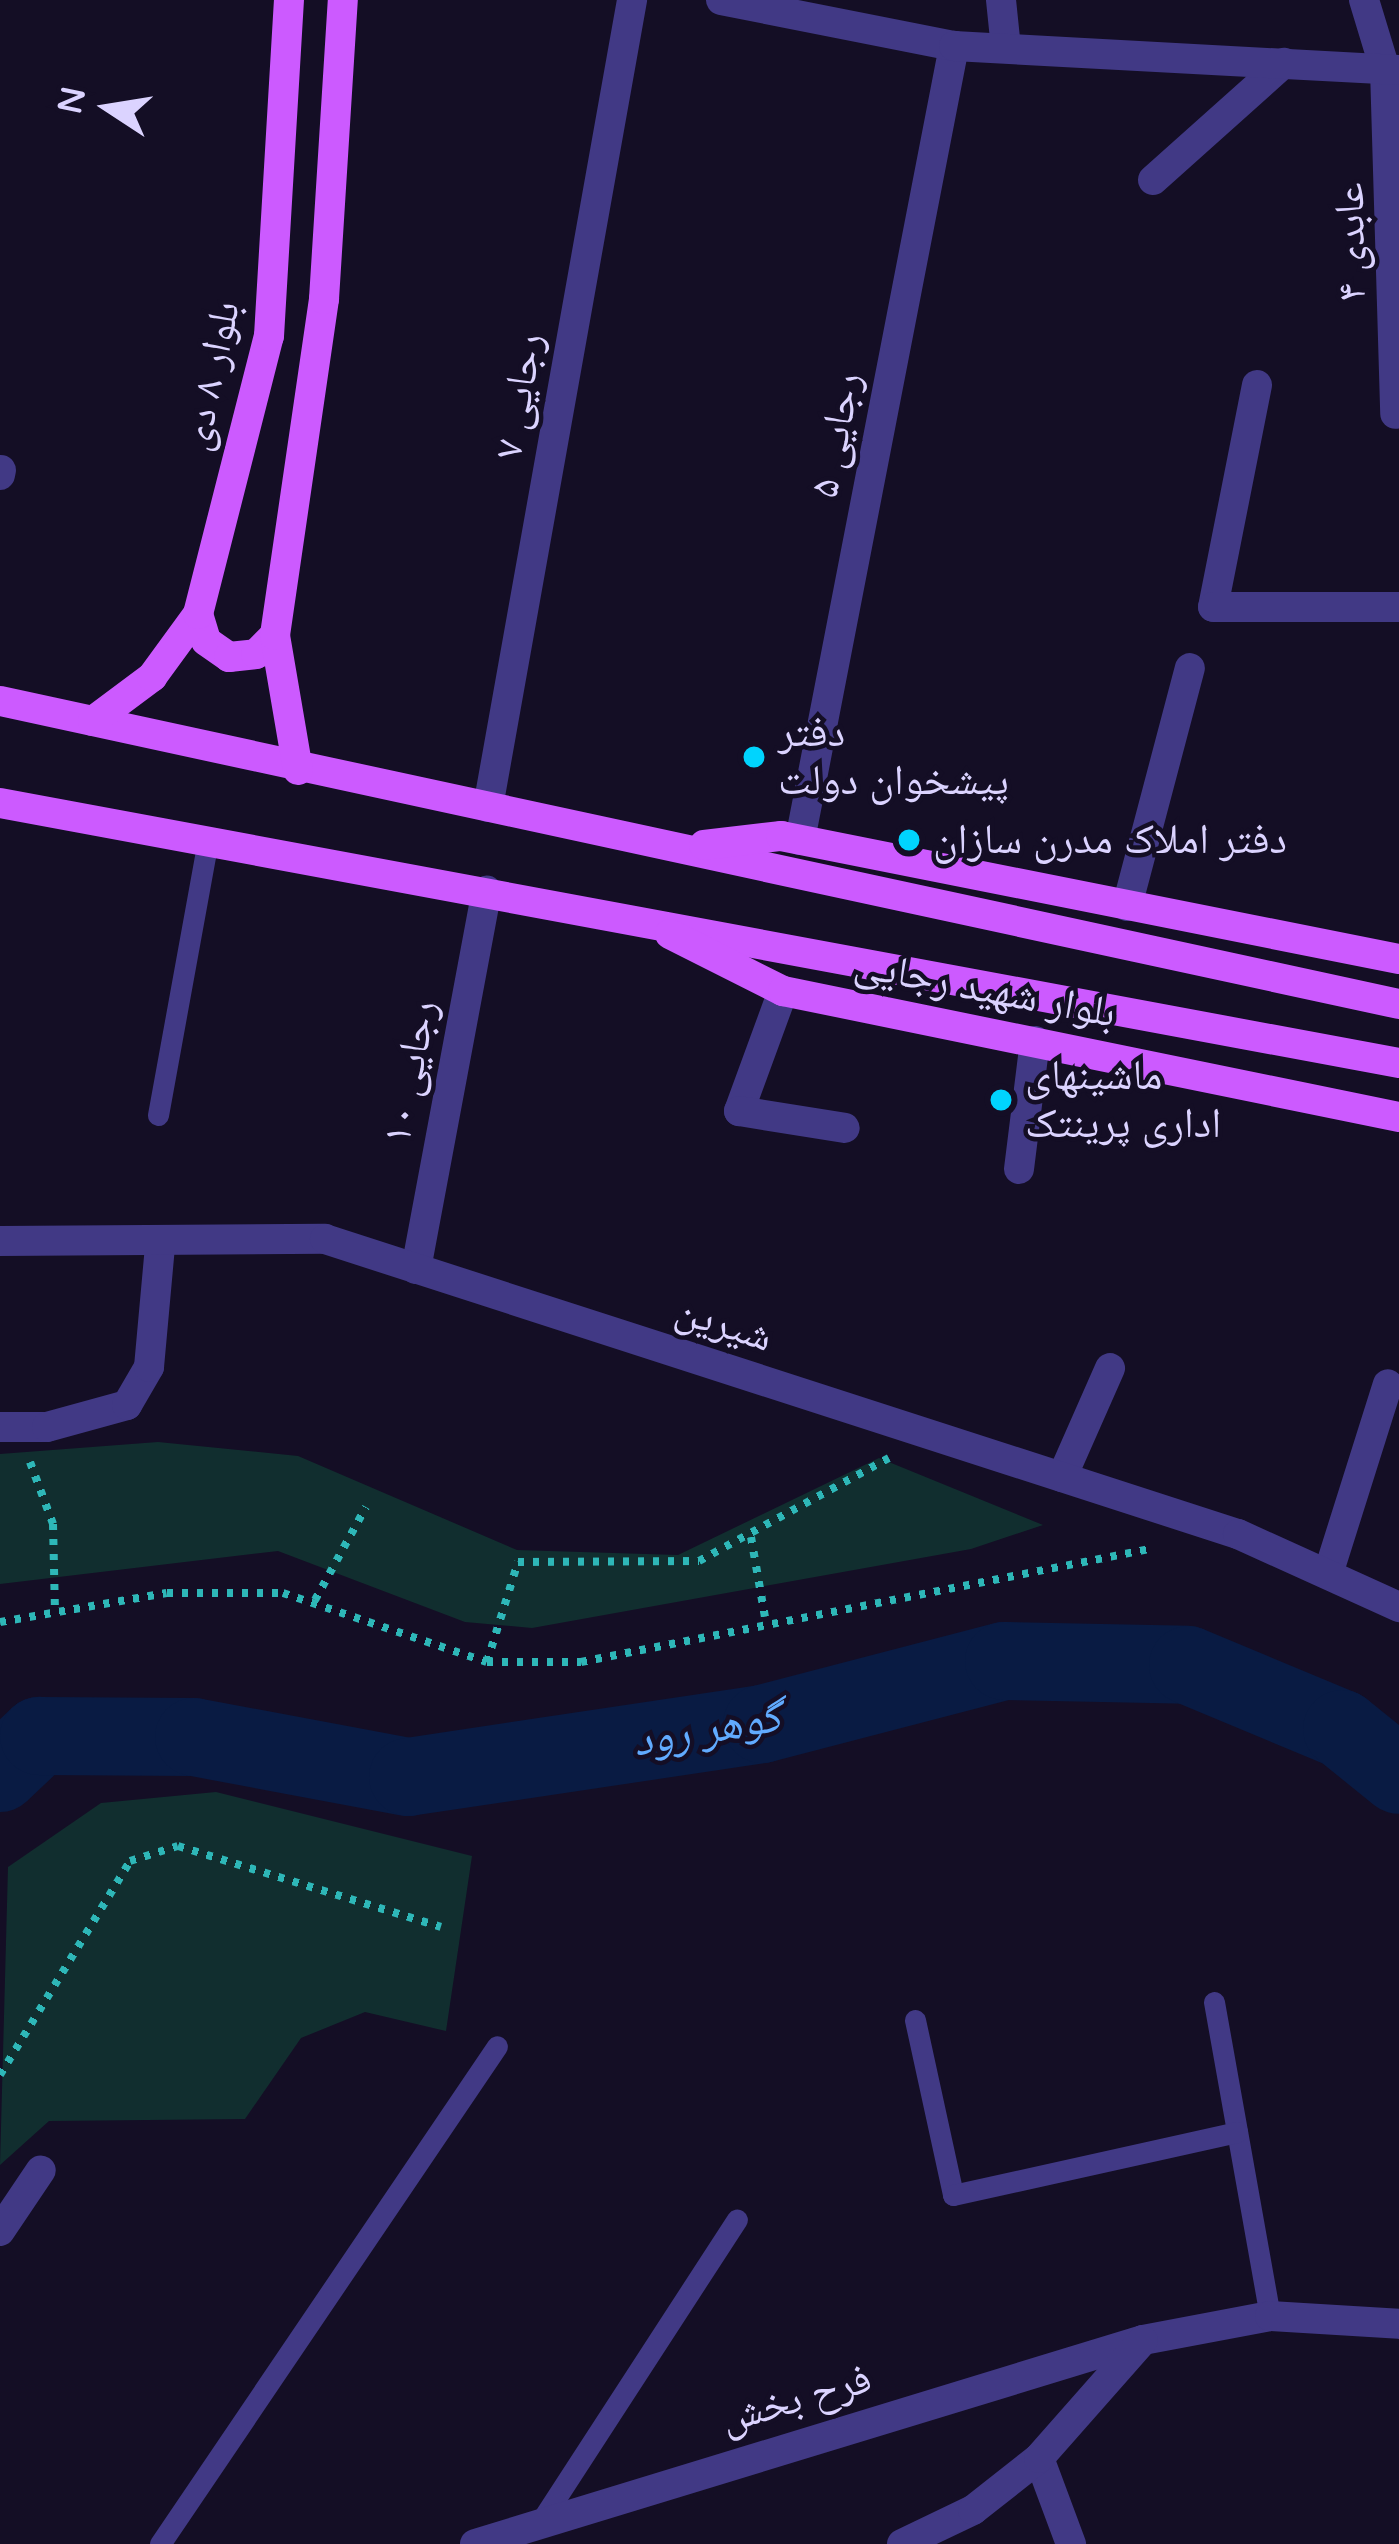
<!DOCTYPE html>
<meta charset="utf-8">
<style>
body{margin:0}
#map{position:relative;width:1399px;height:2544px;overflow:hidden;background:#140e25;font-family:"Varela Round","Noto Naskh Arabic",sans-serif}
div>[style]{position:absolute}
.green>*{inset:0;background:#112e2f}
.river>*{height:78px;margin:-39px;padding:0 39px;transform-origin:39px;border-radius:39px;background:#091b43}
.path>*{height:8px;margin-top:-4px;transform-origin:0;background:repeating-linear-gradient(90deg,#2eb7b8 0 6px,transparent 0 15px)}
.service>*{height:21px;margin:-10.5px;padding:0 10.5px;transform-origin:10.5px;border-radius:10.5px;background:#413985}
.minor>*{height:30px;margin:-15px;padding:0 15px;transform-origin:15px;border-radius:15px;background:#413985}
.tertiary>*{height:30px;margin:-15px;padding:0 15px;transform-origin:15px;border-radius:15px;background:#413985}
.primary>*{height:30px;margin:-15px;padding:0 15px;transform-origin:15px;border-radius:15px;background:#cc5aff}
.dots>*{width:33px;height:33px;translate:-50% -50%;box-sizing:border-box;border:6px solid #140e25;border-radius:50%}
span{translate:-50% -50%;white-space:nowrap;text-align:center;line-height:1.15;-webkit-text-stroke:9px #140e25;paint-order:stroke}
.street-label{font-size:42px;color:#dbd3ff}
.poi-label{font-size:42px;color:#dbd3ff}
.left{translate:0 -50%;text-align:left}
.water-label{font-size:45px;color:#61abff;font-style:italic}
.north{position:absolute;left:48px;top:48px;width:120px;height:120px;-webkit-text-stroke:9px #140e25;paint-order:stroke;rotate:282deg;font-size:33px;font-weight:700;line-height:48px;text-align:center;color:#dbd3ff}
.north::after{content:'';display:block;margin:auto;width:42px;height:54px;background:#dbd3ff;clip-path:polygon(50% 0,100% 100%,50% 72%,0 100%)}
</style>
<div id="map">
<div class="green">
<i style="clip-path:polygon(158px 1442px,298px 1456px,517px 1550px,678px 1555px,879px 1458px,1043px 1525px,971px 1549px,532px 1628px,465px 1622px,278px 1551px,0 1584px,0 1454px)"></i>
<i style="clip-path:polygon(216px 1792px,472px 1856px,446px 2031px,365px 2012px,301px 2038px,245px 2119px,49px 2121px,0 2165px,8px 1867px,101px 1803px)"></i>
</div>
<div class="river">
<i style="left:0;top:1773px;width:54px;rotate:-43.5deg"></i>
<i style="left:39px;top:1736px;width:155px;rotate:0.4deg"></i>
<i style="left:194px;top:1737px;width:218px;rotate:10.6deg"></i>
<i style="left:408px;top:1777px;width:358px;rotate:-8.5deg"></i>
<i style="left:762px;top:1724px;width:250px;rotate:-14.6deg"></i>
<i style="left:1004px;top:1661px;width:184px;rotate:1.2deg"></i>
<i style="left:1188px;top:1665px;width:167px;rotate:22.6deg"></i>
<i style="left:1342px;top:1729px;width:73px;rotate:38.9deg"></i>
</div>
<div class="path">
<i style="left:30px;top:1462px;width:66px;rotate:69.6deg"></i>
<i style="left:53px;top:1524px;width:89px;rotate:88.7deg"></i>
<i style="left:751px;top:1537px;width:81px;rotate:80.1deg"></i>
<i style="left:315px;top:1600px;width:106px;rotate:-61.3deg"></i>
<i style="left:0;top:1622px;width:169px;rotate:-9.9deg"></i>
<i style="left:167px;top:1593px;width:116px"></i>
<i style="left:283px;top:1593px;width:215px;rotate:18.7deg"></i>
<i style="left:487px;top:1662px;width:94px"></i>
<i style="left:581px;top:1662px;width:584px;rotate:-11.25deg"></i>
<i style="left:487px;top:1662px;width:105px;rotate:-72.8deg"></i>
<i style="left:518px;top:1562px;width:181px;rotate:-0.3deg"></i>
<i style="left:699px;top:1561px;width:216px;rotate:-28.5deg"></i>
<i style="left:0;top:2075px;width:250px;rotate:-58.7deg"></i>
<i style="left:130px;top:1861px;width:50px;rotate:-17.4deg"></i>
<i style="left:178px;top:1846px;width:275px;rotate:17.1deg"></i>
</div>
<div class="service">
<i style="left:158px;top:1115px;width:280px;rotate:-79.7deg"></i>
<i style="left:1214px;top:2002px;width:319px;rotate:79.9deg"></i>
<i style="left:915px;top:2020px;width:179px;rotate:77.7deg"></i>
<i style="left:953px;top:2195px;width:291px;rotate:-12.5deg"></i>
<i style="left:543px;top:2518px;width:356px;rotate:-57deg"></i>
<i style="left:160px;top:2544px;width:601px;rotate:-55.91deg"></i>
</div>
<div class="minor">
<i style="left:1001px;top:0;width:48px;rotate:84.1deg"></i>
<i style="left:1364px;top:0;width:72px;rotate:73.1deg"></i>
<i style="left:1385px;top:69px;width:345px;rotate:88.3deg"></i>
<i style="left:1153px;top:180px;width:176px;rotate:-41.8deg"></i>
<i style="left:1257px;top:385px;width:226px;rotate:101.2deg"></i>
<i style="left:1213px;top:607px;width:186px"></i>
<i style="left:0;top:475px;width:5px;rotate:-79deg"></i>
<i style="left:488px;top:807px;width:820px;rotate:-79.88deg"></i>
<i style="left:800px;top:840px;width:809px;rotate:-79.02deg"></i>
<i style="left:1127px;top:906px;width:246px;rotate:-75.2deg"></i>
<i style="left:783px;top:991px;width:128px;rotate:110.1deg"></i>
<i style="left:739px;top:1111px;width:107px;rotate:9.1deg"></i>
<i style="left:1019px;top:1169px;width:129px;rotate:-82.9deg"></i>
<i style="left:416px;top:1269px;width:385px;rotate:-79.4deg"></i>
<i style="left:0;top:1427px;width:47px"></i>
<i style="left:47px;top:1427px;width:83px;rotate:-15.4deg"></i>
<i style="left:127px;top:1405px;width:44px;rotate:-59.9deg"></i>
<i style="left:149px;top:1367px;width:121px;rotate:-84.8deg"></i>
<i style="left:1062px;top:1477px;width:119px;rotate:-66.2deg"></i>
<i style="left:1328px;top:1574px;width:199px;rotate:-72.5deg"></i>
<i style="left:0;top:2231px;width:73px;rotate:-56.1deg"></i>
<i style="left:1039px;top:2458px;width:92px;rotate:69.6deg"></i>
<i style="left:475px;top:2544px;width:698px;rotate:-16.98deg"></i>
<i style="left:1143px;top:2340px;width:129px;rotate:-10.7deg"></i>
<i style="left:1270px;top:2316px;width:129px;rotate:3.5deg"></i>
<i style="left:902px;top:2544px;width:79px;rotate:-25.6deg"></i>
<i style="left:973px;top:2510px;width:84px;rotate:-38.2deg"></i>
<i style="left:1039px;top:2458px;width:157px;rotate:-48.6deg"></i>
</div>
<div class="tertiary">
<i style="left:721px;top:0;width:237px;rotate:11.2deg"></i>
<i style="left:954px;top:46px;width:446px;rotate:3.1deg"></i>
<i style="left:0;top:1241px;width:325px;rotate:-0.4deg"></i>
<i style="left:325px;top:1239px;width:959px;rotate:17.91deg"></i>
<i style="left:1238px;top:1534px;width:177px;rotate:24.4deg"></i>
</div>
<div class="primary">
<i style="left:198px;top:614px;width:28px;rotate:73deg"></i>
<i style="left:206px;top:641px;width:28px;rotate:35deg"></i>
<i style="left:229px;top:657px;width:27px;rotate:-6deg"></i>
<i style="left:256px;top:654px;width:27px;rotate:-45deg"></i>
<i style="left:0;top:701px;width:1431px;rotate:12.22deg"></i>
<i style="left:93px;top:721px;width:74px;rotate:-36.7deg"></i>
<i style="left:152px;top:677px;width:78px;rotate:-53.9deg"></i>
<i style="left:198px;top:614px;width:287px;rotate:-75.7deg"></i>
<i style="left:269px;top:336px;width:337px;rotate:-86.6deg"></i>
<i style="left:298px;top:770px;width:137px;rotate:-99.7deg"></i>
<i style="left:275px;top:635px;width:340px;rotate:-81.7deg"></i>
<i style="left:324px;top:299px;width:300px;rotate:-86.4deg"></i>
<i style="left:0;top:803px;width:1423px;rotate:10.53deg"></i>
<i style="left:704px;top:845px;width:78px;rotate:-6.7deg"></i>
<i style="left:781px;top:836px;width:630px;rotate:11.26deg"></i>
<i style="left:670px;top:934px;width:127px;rotate:26.8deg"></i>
<i style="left:783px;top:991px;width:629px;rotate:11.56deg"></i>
</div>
<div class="dots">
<i style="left:754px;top:757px;background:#00d4fe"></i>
<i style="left:909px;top:840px;background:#00d4fe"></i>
<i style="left:1001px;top:1100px;background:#00d4fe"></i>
</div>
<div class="street-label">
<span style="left:1351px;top:242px;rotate:-91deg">عابدی ۴</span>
<span style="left:211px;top:376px;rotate:-78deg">بلوار ۸ دی</span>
<span style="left:519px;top:396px;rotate:-80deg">رجایی ۷</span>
<span style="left:836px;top:435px;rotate:-79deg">رجایی ۵</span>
<span style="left:985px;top:989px;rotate:11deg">بلوار شهید رجایی</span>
<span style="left:410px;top:1072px;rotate:-79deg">رجایی ۱۰</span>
<span style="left:724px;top:1324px;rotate:18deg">شیرین</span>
<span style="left:796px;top:2399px;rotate:-16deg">فرح بخش</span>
</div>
<div class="poi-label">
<span class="left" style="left:778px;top:757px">دفتر<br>پیشخوان دولت</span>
<span class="left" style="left:933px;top:840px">دفتر املاک مدرن سازان</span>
<span class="left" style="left:1025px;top:1100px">ماشینهای<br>اداری پرینتک</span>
</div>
<div class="water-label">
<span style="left:707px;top:1730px;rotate:-10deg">گوهر رود</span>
</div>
<div class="north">N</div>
</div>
